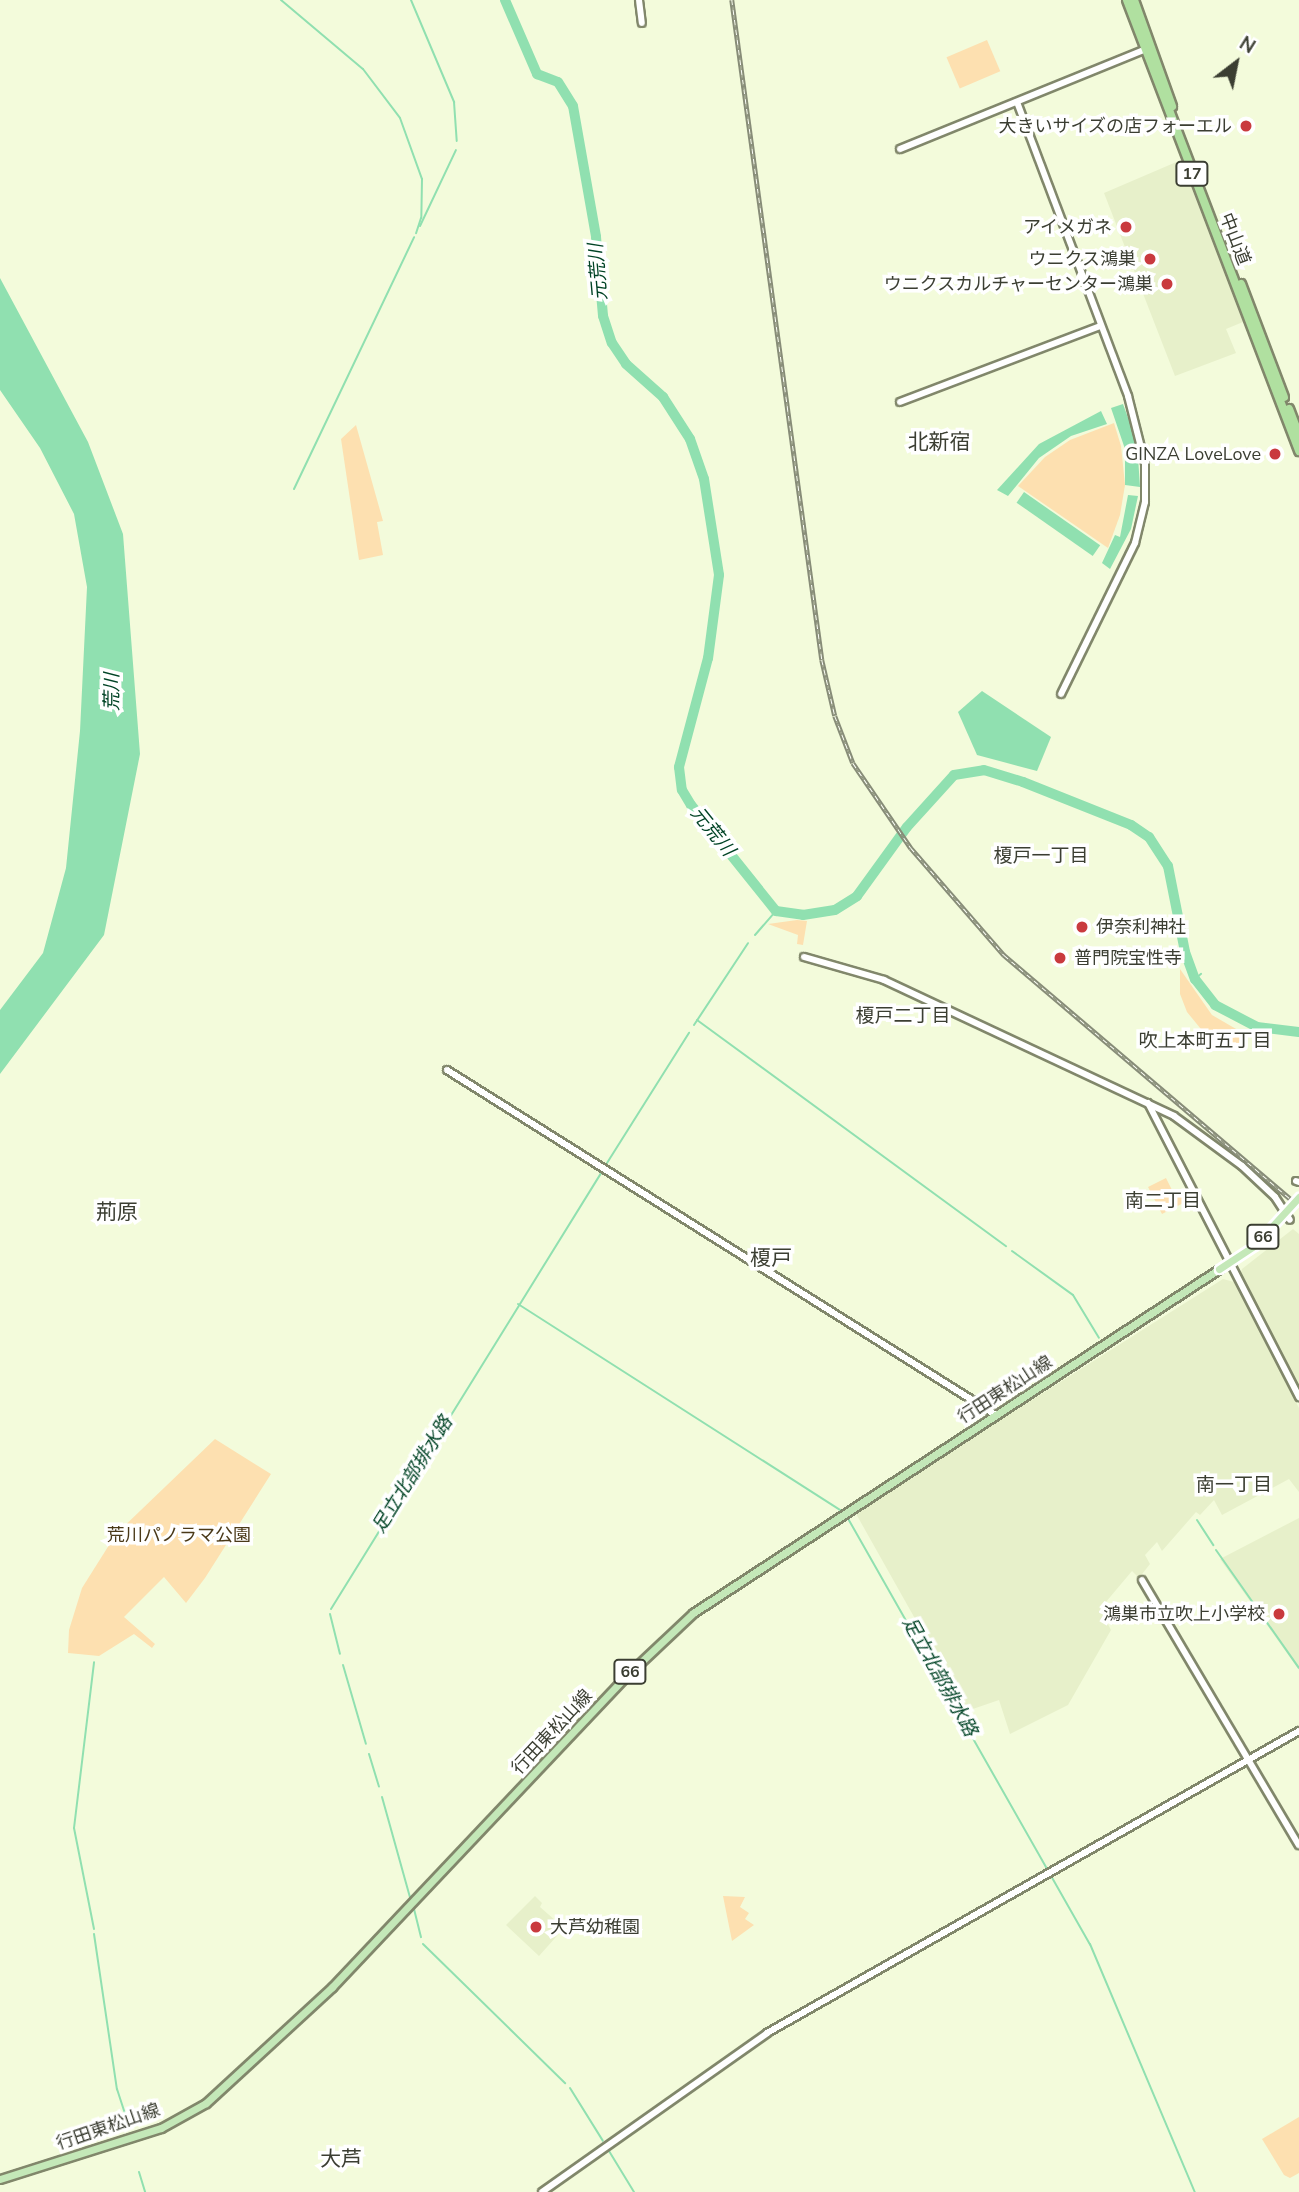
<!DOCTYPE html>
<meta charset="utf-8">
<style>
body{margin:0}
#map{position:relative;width:1299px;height:2192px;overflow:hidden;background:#f3fbdb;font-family:"Nunito Sans","Noto Sans JP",sans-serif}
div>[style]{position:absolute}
.built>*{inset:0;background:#e7f0ca}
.green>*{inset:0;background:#fde0b0;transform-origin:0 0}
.water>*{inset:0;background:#90e0b0;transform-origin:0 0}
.stream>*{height:2px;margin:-1px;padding:0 1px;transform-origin:1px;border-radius:1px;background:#90e0b0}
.river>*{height:10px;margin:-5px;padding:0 5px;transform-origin:5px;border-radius:5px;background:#90e0b0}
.roads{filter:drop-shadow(2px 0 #81876b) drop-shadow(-2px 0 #81876b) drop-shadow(0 2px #81876b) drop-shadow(0 -2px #81876b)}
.tertiary>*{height:6px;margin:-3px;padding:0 3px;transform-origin:3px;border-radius:3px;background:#fff}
.primary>*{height:7px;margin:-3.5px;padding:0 3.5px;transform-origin:3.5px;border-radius:3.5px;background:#c4e8b8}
.trunk>*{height:8px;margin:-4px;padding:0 4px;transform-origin:4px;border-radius:4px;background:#b0e0a0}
.rail>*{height:4.5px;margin-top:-2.25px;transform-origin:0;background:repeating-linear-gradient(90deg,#fff 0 5px,#878c78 0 10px);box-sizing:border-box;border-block:2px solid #878c78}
.bridges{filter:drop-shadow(2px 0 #fff) drop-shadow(-2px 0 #fff) drop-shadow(0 2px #fff) drop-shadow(0 -2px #fff)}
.primary-bridge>*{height:7px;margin:-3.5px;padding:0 3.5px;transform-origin:3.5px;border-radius:3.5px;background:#c4e8b8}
.dots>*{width:19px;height:19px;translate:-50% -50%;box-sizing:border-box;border:4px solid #fff;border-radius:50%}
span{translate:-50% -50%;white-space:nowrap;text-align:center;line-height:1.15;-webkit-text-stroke:7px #fff;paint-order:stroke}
.shield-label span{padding:2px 5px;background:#fff;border:2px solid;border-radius:5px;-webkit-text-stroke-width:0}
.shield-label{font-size:16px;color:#3b3e32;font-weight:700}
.poi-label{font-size:18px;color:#3b3e32}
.right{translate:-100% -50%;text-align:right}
.left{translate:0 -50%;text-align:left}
.street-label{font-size:18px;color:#3b3e32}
.park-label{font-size:18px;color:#4a3918}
.water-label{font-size:19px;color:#004325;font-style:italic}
.neighbourhood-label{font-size:19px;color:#3b3e32}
.quarter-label{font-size:21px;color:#3b3e32}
.north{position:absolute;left:1201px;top:28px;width:70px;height:70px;-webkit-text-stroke:5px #fff;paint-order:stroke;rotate:32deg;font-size:19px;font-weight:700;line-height:28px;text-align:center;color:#3b3e32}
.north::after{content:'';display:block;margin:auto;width:24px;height:32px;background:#3b3e32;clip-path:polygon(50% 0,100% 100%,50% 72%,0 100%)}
</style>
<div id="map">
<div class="built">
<i style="clip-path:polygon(1181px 160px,1243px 322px,1226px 329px,1236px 353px,1175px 376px,1104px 193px)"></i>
<i style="clip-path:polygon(1293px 1229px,1299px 1234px,1299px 1394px,1239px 1279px,1242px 1269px)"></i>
<i style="clip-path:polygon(1223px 1279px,1234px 1282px,1299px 1408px,1299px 1492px,1289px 1479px,1222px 1515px,1214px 1500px,1200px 1515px,1196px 1512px,1162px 1551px,1157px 1542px,1145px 1555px,1150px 1564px,1139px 1578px,1132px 1571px,1100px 1609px,1111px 1630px,1068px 1705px,1010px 1734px,999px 1700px,967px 1711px,855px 1512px)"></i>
<i style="clip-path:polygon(1299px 1518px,1299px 1670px,1220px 1559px)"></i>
<i style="clip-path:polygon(535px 1896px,542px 1903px,540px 1907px,564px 1928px,539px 1956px,506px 1925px)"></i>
</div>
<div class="green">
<i style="left:987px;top:40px;width:34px;height:44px;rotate:67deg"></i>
<i style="clip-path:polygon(1114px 423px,1121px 446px,1125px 485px,1120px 515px,1108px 548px,1018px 486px,1045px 457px,1070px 440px)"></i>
<i style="clip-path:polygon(356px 425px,383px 521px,377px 522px,383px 555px,359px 560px,341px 439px)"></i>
<i style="clip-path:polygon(797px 920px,807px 921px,803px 945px,797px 944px,798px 935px,768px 924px)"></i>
<i style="clip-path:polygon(1180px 969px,1212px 1015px,1243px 1033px,1237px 1047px,1205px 1034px,1187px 1012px,1180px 994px)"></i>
<i style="clip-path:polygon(1166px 1178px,1174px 1194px,1187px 1188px,1193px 1198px,1162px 1214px,1148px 1187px)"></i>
<i style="clip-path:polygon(215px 1439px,271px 1474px,205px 1578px,186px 1603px,164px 1577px,124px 1617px,155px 1644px,152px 1648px,134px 1634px,99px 1656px,68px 1653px,69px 1630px,82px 1588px,116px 1534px)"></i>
<i style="clip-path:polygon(723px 1896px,745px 1897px,740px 1907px,749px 1913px,745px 1919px,754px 1925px,732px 1941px)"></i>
<i style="clip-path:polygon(1299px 2117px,1299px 2173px,1290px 2178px,1284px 2175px,1262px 2139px)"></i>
</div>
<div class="water">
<i style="clip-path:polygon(0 278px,88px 442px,123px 534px,140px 754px,104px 935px,0 1074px,0 1010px,43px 953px,66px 868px,80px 731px,87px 587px,74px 514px,40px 448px,0 390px)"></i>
<i style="clip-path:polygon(1123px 404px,1137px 442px,1140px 487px,1125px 485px,1125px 449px,1111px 408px)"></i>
<i style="clip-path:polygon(1101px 411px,1107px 424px,1071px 436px,1039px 458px,1008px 496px,997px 490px,1039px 444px)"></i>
<i style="left:1024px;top:492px;width:93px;height:13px;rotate:35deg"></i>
<i style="clip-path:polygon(1128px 495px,1138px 496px,1131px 529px,1110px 569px,1102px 563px,1115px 535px,1120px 537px)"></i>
<i style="clip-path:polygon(982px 691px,1051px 737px,1037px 771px,977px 755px,958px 712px)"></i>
</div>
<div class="stream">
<i style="left:281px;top:0;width:107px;rotate:40.1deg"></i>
<i style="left:363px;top:69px;width:61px;rotate:52.9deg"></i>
<i style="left:400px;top:118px;width:65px;rotate:70.2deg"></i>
<i style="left:422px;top:179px;width:39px;rotate:91deg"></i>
<i style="left:421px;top:218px;width:16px;rotate:108deg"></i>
<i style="left:411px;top:0;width:111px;rotate:67.1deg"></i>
<i style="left:454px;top:102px;width:39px;rotate:86deg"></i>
<i style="left:420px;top:226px;width:84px;rotate:-64.7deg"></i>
<i style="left:294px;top:489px;width:279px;rotate:-64.5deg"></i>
<i style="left:755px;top:935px;width:32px;rotate:-49deg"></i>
<i style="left:1195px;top:979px;width:8px;rotate:-40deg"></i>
<i style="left:697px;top:1020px;width:383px;rotate:36.2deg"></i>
<i style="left:694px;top:1025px;width:98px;rotate:-56.6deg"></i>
<i style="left:607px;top:1163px;width:154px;rotate:-57.8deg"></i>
<i style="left:1012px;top:1251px;width:75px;rotate:35.8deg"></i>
<i style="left:1073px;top:1295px;width:50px;rotate:58.8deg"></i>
<i style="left:518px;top:1304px;width:384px;rotate:32.6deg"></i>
<i style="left:846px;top:1515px;width:494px;rotate:60.4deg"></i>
<i style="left:1090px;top:1944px;width:269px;rotate:67.1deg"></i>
<i style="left:1197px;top:1520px;width:30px;rotate:57deg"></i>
<i style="left:1216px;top:1550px;width:144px;rotate:54.9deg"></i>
<i style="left:331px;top:1609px;width:516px;rotate:-58.22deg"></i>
<i style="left:330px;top:1614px;width:41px;rotate:76deg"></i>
<i style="left:343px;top:1665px;width:82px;rotate:73.8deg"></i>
<i style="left:369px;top:1754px;width:34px;rotate:73deg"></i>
<i style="left:382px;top:1797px;width:104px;rotate:74.4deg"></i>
<i style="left:414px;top:1909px;width:29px;rotate:76deg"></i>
<i style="left:94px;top:1929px;width:103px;rotate:-101.2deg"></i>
<i style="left:74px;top:1828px;width:167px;rotate:-83.1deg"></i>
<i style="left:94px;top:1934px;width:157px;rotate:81.6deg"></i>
<i style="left:117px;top:2089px;width:26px;rotate:72deg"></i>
<i style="left:423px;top:1944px;width:199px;rotate:44.4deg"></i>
<i style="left:570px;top:2088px;width:62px;rotate:58.1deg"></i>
<i style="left:609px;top:2151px;width:48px;rotate:58.6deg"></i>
<i style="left:139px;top:2172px;width:21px;rotate:73deg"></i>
</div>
<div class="river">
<i style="left:505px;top:0;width:81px;rotate:66.6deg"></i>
<i style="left:537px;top:74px;width:22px;rotate:21deg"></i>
<i style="left:558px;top:82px;width:28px;rotate:58deg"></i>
<i style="left:573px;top:106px;width:133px;rotate:80deg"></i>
<i style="left:596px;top:237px;width:79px;rotate:84.9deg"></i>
<i style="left:603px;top:316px;width:28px;rotate:72deg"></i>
<i style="left:612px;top:343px;width:25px;rotate:56deg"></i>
<i style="left:626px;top:364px;width:50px;rotate:41.7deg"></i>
<i style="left:663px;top:397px;width:50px;rotate:57.3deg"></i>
<i style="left:690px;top:439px;width:42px;rotate:70.7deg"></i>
<i style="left:704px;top:479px;width:97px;rotate:81.1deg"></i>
<i style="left:719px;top:575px;width:84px;rotate:97.5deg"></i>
<i style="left:708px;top:658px;width:113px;rotate:104.9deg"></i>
<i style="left:679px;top:767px;width:23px;rotate:83deg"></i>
<i style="left:682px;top:790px;width:17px;rotate:59deg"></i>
<i style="left:691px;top:805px;width:136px;rotate:51.3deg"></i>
<i style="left:776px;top:911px;width:27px;rotate:8deg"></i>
<i style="left:803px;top:915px;width:32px;rotate:-9deg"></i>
<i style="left:835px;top:910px;width:26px;rotate:-32deg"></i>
<i style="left:857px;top:896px;width:85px;rotate:-54.1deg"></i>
<i style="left:907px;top:827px;width:70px;rotate:-47.9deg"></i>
<i style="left:954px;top:775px;width:30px;rotate:-9deg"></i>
<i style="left:984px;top:770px;width:41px;rotate:17.1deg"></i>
<i style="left:1023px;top:782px;width:116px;rotate:21.7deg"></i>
<i style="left:1131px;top:825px;width:22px;rotate:34deg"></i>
<i style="left:1149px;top:837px;width:35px;rotate:57deg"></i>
<i style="left:1168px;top:866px;width:88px;rotate:78.8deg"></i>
<i style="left:1185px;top:952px;width:29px;rotate:70deg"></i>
<i style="left:1195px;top:979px;width:33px;rotate:52deg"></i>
<i style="left:1215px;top:1005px;width:47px;rotate:27.6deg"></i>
<i style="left:1257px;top:1027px;width:42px;rotate:6.8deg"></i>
</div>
<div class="roads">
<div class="tertiary">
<i style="left:639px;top:0;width:23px;rotate:83deg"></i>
<i style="left:1017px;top:102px;width:314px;rotate:69.3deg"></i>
<i style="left:1128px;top:396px;width:69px;rotate:75.8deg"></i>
<i style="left:1145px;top:463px;width:39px;rotate:90deg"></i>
<i style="left:1145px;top:502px;width:42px;rotate:103.7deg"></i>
<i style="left:1135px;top:543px;width:168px;rotate:116.1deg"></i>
<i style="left:900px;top:149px;width:266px;rotate:-22.1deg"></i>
<i style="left:900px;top:402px;width:214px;rotate:-20.8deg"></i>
<i style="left:804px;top:957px;width:83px;rotate:16deg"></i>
<i style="left:884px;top:980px;width:320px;rotate:25.1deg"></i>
<i style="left:1174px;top:1116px;width:84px;rotate:36.3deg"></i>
<i style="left:1242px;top:1166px;width:45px;rotate:43.2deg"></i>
<i style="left:1275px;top:1197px;width:27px;rotate:57deg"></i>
<i style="left:447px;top:1070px;width:648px;rotate:32.15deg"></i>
<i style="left:1148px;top:1103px;width:331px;rotate:62.8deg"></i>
<i style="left:1296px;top:1181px;width:3px;rotate:18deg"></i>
<i style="left:1142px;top:1580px;width:308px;rotate:59.4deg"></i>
<i style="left:542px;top:2192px;width:276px;rotate:-35.2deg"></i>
<i style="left:767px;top:2033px;width:612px;rotate:-29.58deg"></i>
</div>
<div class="primary">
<i style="left:0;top:2179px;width:169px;rotate:-17.6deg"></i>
<i style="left:161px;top:2128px;width:51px;rotate:-29.1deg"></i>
<i style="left:206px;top:2103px;width:171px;rotate:-42.6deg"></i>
<i style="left:332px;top:1987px;width:424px;rotate:-46.6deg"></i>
<i style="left:623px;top:1679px;width:96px;rotate:-43.3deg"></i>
<i style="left:693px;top:1613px;width:628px;rotate:-33.18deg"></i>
</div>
<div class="trunk">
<i style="left:1127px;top:0;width:483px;rotate:69.1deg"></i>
<i style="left:1134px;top:0;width:113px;rotate:70.3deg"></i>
<i style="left:1241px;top:284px;width:121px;rotate:69.2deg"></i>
<i style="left:1289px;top:409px;width:28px;rotate:69deg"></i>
</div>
</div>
<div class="rail">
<i style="left:732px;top:0;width:666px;rotate:82.23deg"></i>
<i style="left:822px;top:660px;width:57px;rotate:76.9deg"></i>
<i style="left:835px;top:716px;width:50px;rotate:69deg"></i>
<i style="left:853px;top:763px;width:103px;rotate:55.7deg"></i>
<i style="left:911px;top:848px;width:142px;rotate:49deg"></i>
<i style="left:1004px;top:955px;width:387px;rotate:40.4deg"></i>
</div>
<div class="bridges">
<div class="primary-bridge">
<i style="left:1219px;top:1269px;width:42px;rotate:-33.3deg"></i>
<i style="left:1254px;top:1246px;width:67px;rotate:-47.4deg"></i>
</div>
</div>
<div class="dots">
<i style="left:1246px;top:126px;background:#c93a3e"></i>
<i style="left:1126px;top:227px;background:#c93a3e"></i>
<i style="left:1150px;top:259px;background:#c93a3e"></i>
<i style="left:1167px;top:284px;background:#c93a3e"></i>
<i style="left:1275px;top:454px;background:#c93a3e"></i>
<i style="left:1082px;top:927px;background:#c93a3e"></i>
<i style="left:1060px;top:958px;background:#c93a3e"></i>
<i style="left:1279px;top:1614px;background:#c93a3e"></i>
<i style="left:536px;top:1927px;background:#c93a3e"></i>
</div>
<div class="shield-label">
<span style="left:1192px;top:174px">17</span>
<span style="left:1263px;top:1237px">66</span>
<span style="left:630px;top:1672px">66</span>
</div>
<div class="poi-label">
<span class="right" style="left:1232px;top:126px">大きいサイズの店フォーエル</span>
<span class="right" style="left:1112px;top:227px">アイメガネ</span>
<span class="right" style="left:1136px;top:259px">ウニクス鴻巣</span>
<span class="right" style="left:1153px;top:284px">ウニクスカルチャーセンター鴻巣</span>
<span class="right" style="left:1261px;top:454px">GINZA LoveLove</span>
<span class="left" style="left:1096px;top:927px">伊奈利神社</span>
<span class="left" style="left:1074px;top:958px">普門院宝性寺</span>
<span class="right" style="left:1265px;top:1614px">鴻巣市立吹上小学校</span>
<span class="left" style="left:550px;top:1927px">大芦幼稚園</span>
</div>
<div class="street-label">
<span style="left:1235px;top:239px;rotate:69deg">中山道</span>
<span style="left:1005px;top:1390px;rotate:-33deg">行田東松山線</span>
<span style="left:552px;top:1732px;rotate:-47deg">行田東松山線</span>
<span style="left:108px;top:2127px;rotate:-19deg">行田東松山線</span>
</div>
<div class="park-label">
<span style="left:179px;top:1535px">荒川パノラマ公園</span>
</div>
<div class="water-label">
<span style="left:599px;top:272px;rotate:-95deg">元荒川</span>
<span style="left:113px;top:692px;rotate:-90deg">荒川</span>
<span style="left:712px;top:832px;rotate:51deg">元荒川</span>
<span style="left:413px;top:1475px;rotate:-58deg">足立北部排水路</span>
<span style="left:939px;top:1677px;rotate:61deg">足立北部排水路</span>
</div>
<div class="neighbourhood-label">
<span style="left:1041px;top:857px">榎戸一丁目</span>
<span style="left:903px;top:1017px">榎戸二丁目</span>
<span style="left:1205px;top:1042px">吹上本町五丁目</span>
<span style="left:1163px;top:1202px">南二丁目</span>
<span style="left:1234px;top:1486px">南一丁目</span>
</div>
<div class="quarter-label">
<span style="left:939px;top:442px">北新宿</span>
<span style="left:117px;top:1212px">荊原</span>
<span style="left:771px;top:1258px">榎戸</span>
<span style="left:341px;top:2159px">大芦</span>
</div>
<div class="north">N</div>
</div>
